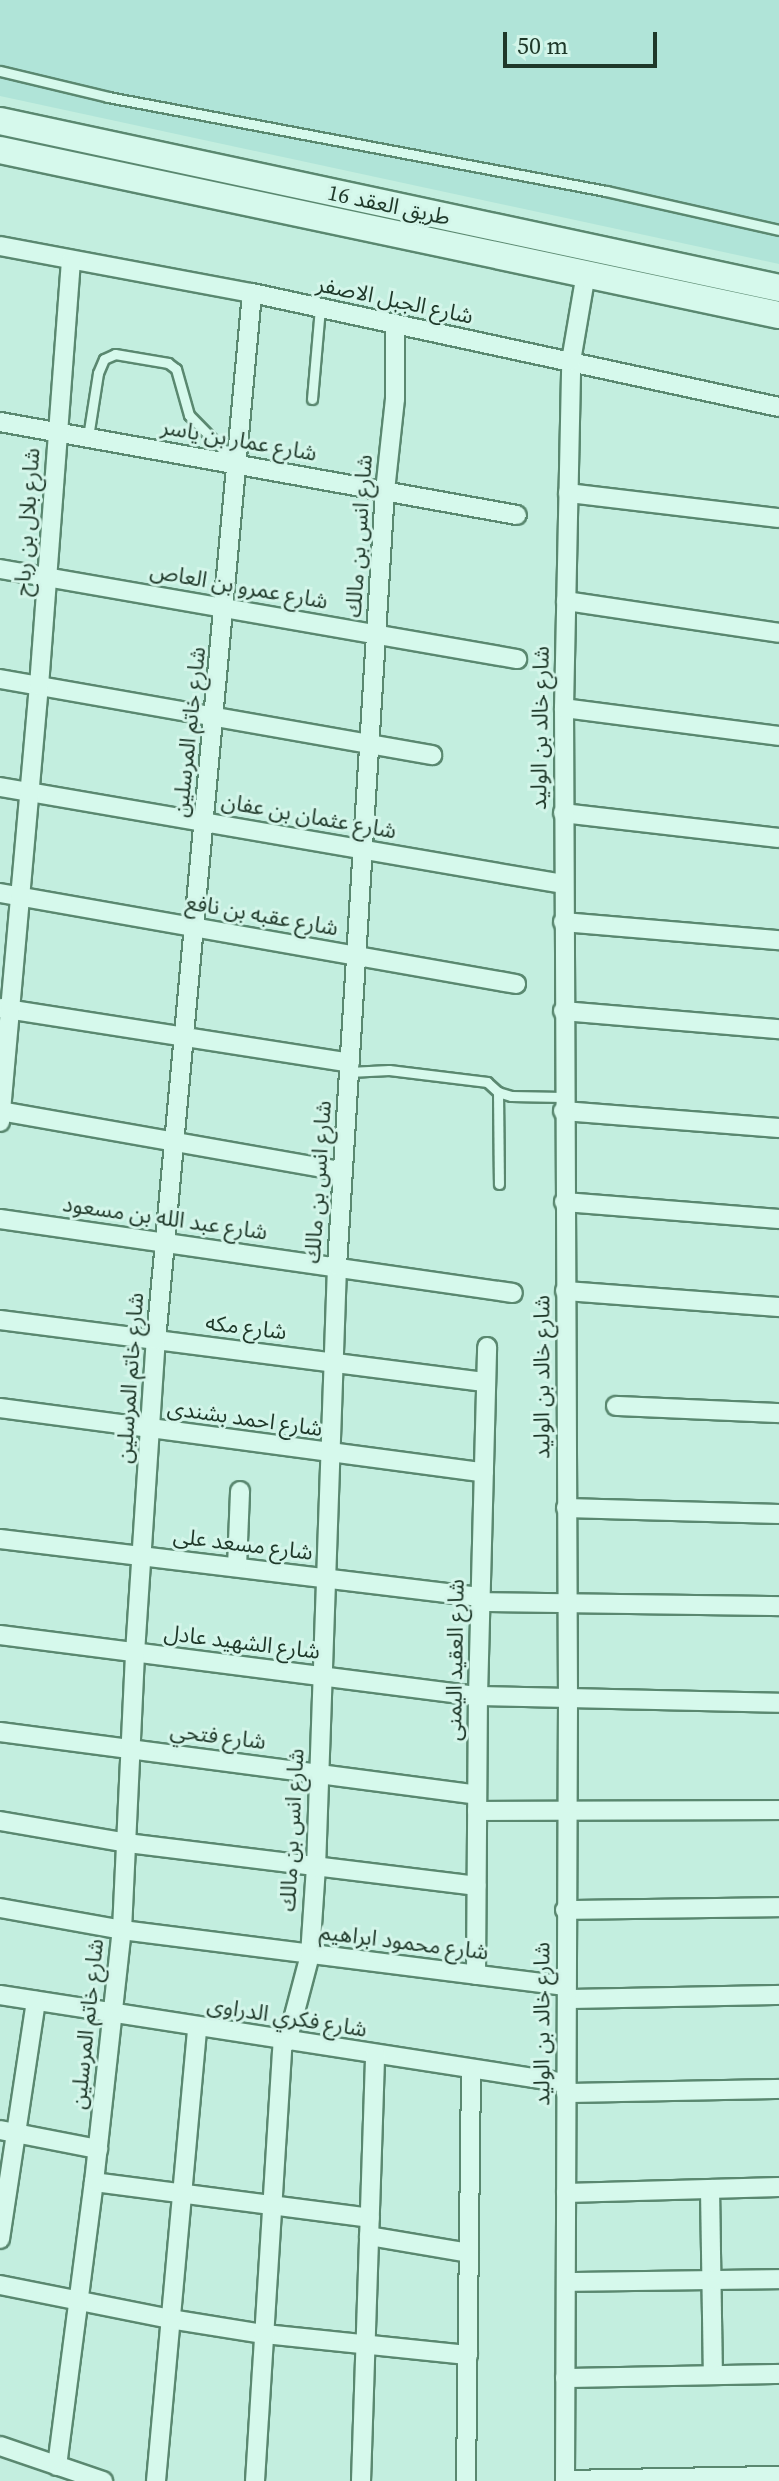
<!DOCTYPE html>
<meta charset="utf-8">
<style>
body{margin:0}
#map{position:relative;width:779px;height:2481px;overflow:hidden;background:#c3eedf;font-family:"Source Serif 4","Noto Sans Arabic",serif}
div>[style]{position:absolute}
.farmland>*{inset:0;background:#b0e4d8}
.roads{filter:drop-shadow(2px 0 #5a8870) drop-shadow(-2px 0 #5a8870) drop-shadow(0 2px #5a8870) drop-shadow(0 -2px #5a8870)}
.lane>*{height:9px;margin:-4.5px;padding:0 4.5px;transform-origin:4.5px;border-radius:4.5px;background:#d6f9ec}
.street>*{height:18px;margin:-9px;padding:0 9px;transform-origin:9px;border-radius:9px;background:#d6f9ec}
.secondary>*{height:26px;margin:-13px;padding:0 13px;transform-origin:13px;border-radius:13px;background:#d6f9ec}
span{translate:-50% -50%;white-space:nowrap;text-align:center;line-height:1.15;-webkit-text-stroke:6px #d3f5e9;paint-order:stroke}
.street-label{font-size:22px;color:#1e3829}
.scale{position:absolute;left:503px;top:32px;width:154px;height:36px;box-sizing:border-box;border:4px solid #1e3829;border-top:0;padding-left:10px;font-size:24px;line-height:28px;white-space:nowrap;color:#1e3829;-webkit-text-stroke:6px #d3f5e9;paint-order:stroke}
</style>
<div id="map">
<div class="farmland">
<i style="clip-path:polygon(0 0,779px 0,779px 264px,0 96px)"></i>
</div>
<div class="roads">
<div class="lane">
<i style="left:0;top:71px;width:111px;rotate:13.5deg"></i>
<i style="left:108px;top:97px;width:507px;rotate:10.69deg"></i>
<i style="left:606px;top:191px;width:177px;rotate:12.7deg"></i>
<i style="left:312px;top:399px;width:91px;rotate:-85deg"></i>
<i style="left:88px;top:437px;width:65px;rotate:-81.1deg"></i>
<i style="left:98px;top:373px;width:15px;rotate:-67deg"></i>
<i style="left:104px;top:359px;width:12px;rotate:-24deg"></i>
<i style="left:115px;top:354px;width:54px;rotate:9.6deg"></i>
<i style="left:168px;top:363px;width:10px;rotate:37deg"></i>
<i style="left:176px;top:369px;width:48px;rotate:74.2deg"></i>
<i style="left:189px;top:415px;width:64px;rotate:45.6deg"></i>
<i style="left:349px;top:1072px;width:40px;rotate:-2.9deg"></i>
<i style="left:389px;top:1070px;width:99px;rotate:7deg"></i>
<i style="left:487px;top:1082px;width:15px;rotate:42deg"></i>
<i style="left:498px;top:1092px;width:14px;rotate:17deg"></i>
<i style="left:511px;top:1096px;width:52px;rotate:1.1deg"></i>
<i style="left:498px;top:1092px;width:92px;rotate:89.4deg"></i>
</div>
<div class="street">
<i style="left:0;top:246px;width:256px;rotate:10.6deg"></i>
<i style="left:252px;top:293px;width:539px;rotate:12.21deg"></i>
<i style="left:0;top:422px;width:525px;rotate:10.2deg"></i>
<i style="left:568px;top:493px;width:212px;rotate:6.8deg"></i>
<i style="left:0;top:569px;width:525px;rotate:9.88deg"></i>
<i style="left:566px;top:601px;width:215px;rotate:8.5deg"></i>
<i style="left:0;top:679px;width:439px;rotate:10deg"></i>
<i style="left:564px;top:708px;width:217px;rotate:7.4deg"></i>
<i style="left:0;top:787px;width:571px;rotate:9.78deg"></i>
<i style="left:563px;top:813px;width:217px;rotate:6.6deg"></i>
<i style="left:0;top:893px;width:524px;rotate:10deg"></i>
<i style="left:563px;top:922px;width:217px;rotate:4.8deg"></i>
<i style="left:0;top:1008px;width:354px;rotate:8.9deg"></i>
<i style="left:563px;top:1011px;width:217px;rotate:4.8deg"></i>
<i style="left:0;top:1111px;width:347px;rotate:10deg"></i>
<i style="left:563px;top:1111px;width:217px;rotate:4.5deg"></i>
<i style="left:0;top:1122px;width:438px;rotate:-84.9deg"></i>
<i style="left:39px;top:686px;width:427px;rotate:-85.7deg"></i>
<i style="left:564px;top:1202px;width:216px;rotate:4.5deg"></i>
<i style="left:0;top:1219px;width:518px;rotate:8.21deg"></i>
<i style="left:565px;top:1291px;width:215px;rotate:4.3deg"></i>
<i style="left:0;top:1320px;width:490px;rotate:7.3deg"></i>
<i style="left:616px;top:1406px;width:163px;rotate:2.5deg"></i>
<i style="left:0;top:1408px;width:488px;rotate:7.6deg"></i>
<i style="left:566px;top:1508px;width:213px;rotate:1.6deg"></i>
<i style="left:0;top:1539px;width:483px;rotate:6.9deg"></i>
<i style="left:237px;top:1567px;width:76px;rotate:-87.7deg"></i>
<i style="left:480px;top:1602px;width:299px;rotate:0.8deg"></i>
<i style="left:0;top:1635px;width:482px;rotate:7.3deg"></i>
<i style="left:478px;top:1696px;width:301px;rotate:1.3deg"></i>
<i style="left:0;top:1732px;width:481px;rotate:7.5deg"></i>
<i style="left:477px;top:1811px;width:302px;rotate:-0.2deg"></i>
<i style="left:0;top:1821px;width:129px;rotate:9.8deg"></i>
<i style="left:127px;top:1843px;width:352px;rotate:7deg"></i>
<i style="left:0;top:1908px;width:124px;rotate:10.2deg"></i>
<i style="left:122px;top:1930px;width:447px;rotate:7.2deg"></i>
<i style="left:565px;top:1910px;width:214px;rotate:-0.8deg"></i>
<i style="left:476px;top:1975px;width:279px;rotate:-89.6deg"></i>
<i style="left:478px;top:1696px;width:349px;rotate:-88.5deg"></i>
<i style="left:0;top:1995px;width:573px;rotate:8.84deg"></i>
<i style="left:567px;top:1999px;width:212px;rotate:-1.1deg"></i>
<i style="left:287px;top:2042px;width:90px;rotate:-75.2deg"></i>
<i style="left:310px;top:1955px;width:87px;rotate:-86.1deg"></i>
<i style="left:316px;top:1868px;width:602px;rotate:-88deg"></i>
<i style="left:337px;top:1266px;width:776px;rotate:-86.46deg"></i>
<i style="left:385px;top:491px;width:93px;rotate:-83.8deg"></i>
<i style="left:395px;top:399px;width:74px;rotate:-90deg"></i>
<i style="left:566px;top:2093px;width:213px;rotate:-1.1deg"></i>
<i style="left:0;top:2130px;width:100px;rotate:11deg"></i>
<i style="left:94px;top:2182px;width:278px;rotate:7.4deg"></i>
<i style="left:710px;top:2189px;width:185px;rotate:89.1deg"></i>
<i style="left:566px;top:2193px;width:213px;rotate:-1.6deg"></i>
<i style="left:369px;top:2236px;width:101px;rotate:9.6deg"></i>
<i style="left:0;top:2239px;width:241px;rotate:-81.4deg"></i>
<i style="left:566px;top:2282px;width:213px;rotate:-0.8deg"></i>
<i style="left:0;top:2285px;width:173px;rotate:11.3deg"></i>
<i style="left:170px;top:2319px;width:95px;rotate:9.1deg"></i>
<i style="left:264px;top:2334px;width:205px;rotate:5.9deg"></i>
<i style="left:565px;top:2378px;width:214px;rotate:-1.1deg"></i>
<i style="left:0;top:2446px;width:109px;rotate:18.8deg"></i>
<i style="left:57px;top:2466px;width:286px;rotate:-82.6deg"></i>
<i style="left:94px;top:2182px;width:254px;rotate:-83.7deg"></i>
<i style="left:122px;top:1930px;width:277px;rotate:-87.3deg"></i>
<i style="left:135px;top:1653px;width:314px;rotate:-86.2deg"></i>
<i style="left:156px;top:1340px;width:1051px;rotate:-84.76deg"></i>
<i style="left:565px;top:2480px;width:214px;rotate:-1.1deg"></i>
<i style="left:156px;top:2481px;width:456px;rotate:-84.8deg"></i>
<i style="left:255px;top:2481px;width:441px;rotate:-86.4deg"></i>
<i style="left:361px;top:2481px;width:426px;rotate:-88.1deg"></i>
<i style="left:466px;top:2481px;width:411px;rotate:-89.3deg"></i>
<i style="left:565px;top:2481px;width:781px;rotate:-89.78deg"></i>
<i style="left:568px;top:1700px;width:992px;rotate:-90.23deg"></i>
<i style="left:564px;top:708px;width:347px;rotate:-88.8deg"></i>
<i style="left:571px;top:361px;width:89px;rotate:-80.3deg"></i>
</div>
<div class="secondary">
<i style="left:0;top:121px;width:797px;rotate:12.1deg"></i>
<i style="left:0;top:150px;width:796px;rotate:11.96deg"></i>
</div>
</div>
<div class="street-label">
<span style="left:389px;top:205px;rotate:12deg">طريق العقد 16</span>
<span style="left:395px;top:300px;rotate:12deg">شارع الجبل الاصفر</span>
<span style="left:239px;top:440px;rotate:10deg">شارع عمار بن ياسر</span>
<span style="left:27px;top:522px;rotate:-86deg">شارع بلال بن رباح</span>
<span style="left:359px;top:536px;rotate:-86deg">شارع انس بن مالك</span>
<span style="left:239px;top:586px;rotate:10deg">شارع عمرو بن العاص</span>
<span style="left:540px;top:728px;rotate:-89deg">شارع خالد بن الوليد</span>
<span style="left:189px;top:732px;rotate:-84deg">شارع خاتم المرسلين</span>
<span style="left:309px;top:816px;rotate:10deg">شارع عثمان بن عفان</span>
<span style="left:262px;top:915px;rotate:10deg">شارع عقبه بن نافع</span>
<span style="left:318px;top:1182px;rotate:-86deg">شارع انس بن مالك</span>
<span style="left:165px;top:1218px;rotate:8deg">شارع عبد الله بن مسعود</span>
<span style="left:246px;top:1327px;rotate:7deg">شارع مكه</span>
<span style="left:542px;top:1377px;rotate:-90deg">شارع خالد بن الوليد</span>
<span style="left:130px;top:1378px;rotate:-86deg">شارع خاتم المرسلين</span>
<span style="left:245px;top:1418px;rotate:8deg">شارع احمد بشندى</span>
<span style="left:243px;top:1544px;rotate:7deg">شارع مسعد على</span>
<span style="left:242px;top:1642px;rotate:7deg">شارع الشهيد عادل</span>
<span style="left:455px;top:1660px;rotate:-89deg">شارع العقيد اليمنى</span>
<span style="left:218px;top:1736px;rotate:7deg">شارع فتحي</span>
<span style="left:292px;top:1830px;rotate:-87deg">شارع انس بن مالك</span>
<span style="left:404px;top:1942px;rotate:7deg">شارع محمود ابراهيم</span>
<span style="left:287px;top:2017px;rotate:9deg">شارع فكري الدراوى</span>
<span style="left:87px;top:2024px;rotate:-84deg">شارع خاتم المرسلين</span>
<span style="left:542px;top:2024px;rotate:-90deg">شارع خالد بن الوليد</span>
</div>
<div class="scale">50 m</div>
</div>
